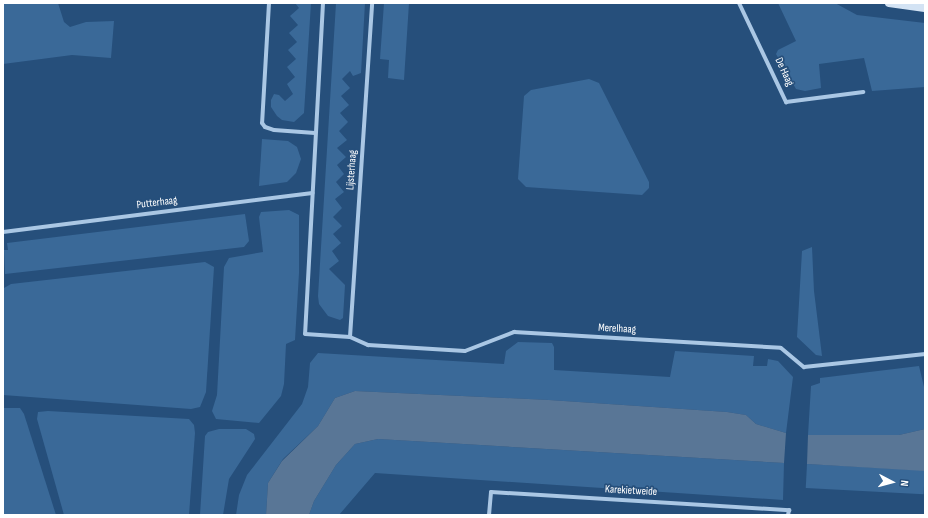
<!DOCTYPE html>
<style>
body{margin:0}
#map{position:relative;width:928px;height:518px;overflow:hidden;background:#264f7b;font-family:"Sofia Sans Condensed",sans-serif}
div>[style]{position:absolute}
.green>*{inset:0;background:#3a6998;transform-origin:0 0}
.water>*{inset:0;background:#597696}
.street>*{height:4px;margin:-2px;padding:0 2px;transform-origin:2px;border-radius:2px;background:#aac7e4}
.secondary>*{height:8px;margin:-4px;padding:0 4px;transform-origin:4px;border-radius:4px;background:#d3e3f4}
span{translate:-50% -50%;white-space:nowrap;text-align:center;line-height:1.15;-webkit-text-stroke:3.5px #264f7b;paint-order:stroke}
.street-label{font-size:11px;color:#fff}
.frame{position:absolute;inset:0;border:4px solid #fff;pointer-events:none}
.north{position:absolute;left:872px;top:462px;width:40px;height:40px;-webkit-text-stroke:3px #264f7b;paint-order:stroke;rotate:96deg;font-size:11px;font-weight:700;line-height:16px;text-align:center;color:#fff}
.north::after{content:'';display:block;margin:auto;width:14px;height:18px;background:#fff;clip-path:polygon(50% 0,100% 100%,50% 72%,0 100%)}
</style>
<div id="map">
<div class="green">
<i style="clip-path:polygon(3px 3px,58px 3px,64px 22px,70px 27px,86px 22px,114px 21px,111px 58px,72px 55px,3px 64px)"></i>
<i style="clip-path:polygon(295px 3px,311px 3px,304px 113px,294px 122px,282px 120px,277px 116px,271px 107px,271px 100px,274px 94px,279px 95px,285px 101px,293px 94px,287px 84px,295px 77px,287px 67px,296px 59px,288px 50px,297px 42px,289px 33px,298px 25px,290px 16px,299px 8px)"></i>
<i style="clip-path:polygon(336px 3px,365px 3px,361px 73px,353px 76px,350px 71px,342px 79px,350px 88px,341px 96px,349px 105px,340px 113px,348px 122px,339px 131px,347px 140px,337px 148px,346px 157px,337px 165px,344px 174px,336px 182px,344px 192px,335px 199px,342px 208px,333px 217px,342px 226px,333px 234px,341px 243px,332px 251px,339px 261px,329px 269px,345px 285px,343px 318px,340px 320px,328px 316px,319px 304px,318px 296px)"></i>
<i style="clip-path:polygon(384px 3px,409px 3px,404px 80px,388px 78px,389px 60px,380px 59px)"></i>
<i style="clip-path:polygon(778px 3px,835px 3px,857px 15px,925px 23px,925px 87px,872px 91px,864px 58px,819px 64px,821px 88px,805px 91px,796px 89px,776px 54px,778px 50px,796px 41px)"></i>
<i style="clip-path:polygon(589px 79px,599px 83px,601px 87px,649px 182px,649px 188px,642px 195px,526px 187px,518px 179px,524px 96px,531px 90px)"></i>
<i style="clip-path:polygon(262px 139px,288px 141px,297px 147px,301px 159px,296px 173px,287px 182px,259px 186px)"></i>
<i style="clip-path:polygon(289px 210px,299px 215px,299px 273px,295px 340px,286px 344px,284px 384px,281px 396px,259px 423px,216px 419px,212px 411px,217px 395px,224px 267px,229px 258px,263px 252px,259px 217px,261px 212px)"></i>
<i style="clip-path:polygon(245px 214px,249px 241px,244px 247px,5px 274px,4px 250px,8px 250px,7px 243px)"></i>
<i style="clip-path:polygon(812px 247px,814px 291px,822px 356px,816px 355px,797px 337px,802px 251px)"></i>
<i style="clip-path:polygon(205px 262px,214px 267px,206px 392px,200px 407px,191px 409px,3px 395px,4px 288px,11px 284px)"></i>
<i style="clip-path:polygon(518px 342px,552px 343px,554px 347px,554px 370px,670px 377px,675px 351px,754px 356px,753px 366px,767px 366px,768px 359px,778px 361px,793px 377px,786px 433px,756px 424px,746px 415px,727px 412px,549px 400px,355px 391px,335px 398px,318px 426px,283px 459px,268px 483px,266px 515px,236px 515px,239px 495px,247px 475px,302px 404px,308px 387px,310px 363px,318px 353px,504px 364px,506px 351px)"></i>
<i style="clip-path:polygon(919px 366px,925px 391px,925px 429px,899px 435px,808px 435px,811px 386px,820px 383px,820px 378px)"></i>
<i style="clip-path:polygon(3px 408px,20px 408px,24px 414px,56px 515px,3px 515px)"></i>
<i style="clip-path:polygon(48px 411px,189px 419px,194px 425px,195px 433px,189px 515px,64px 515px,37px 419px,38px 412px)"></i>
<i style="clip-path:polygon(219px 429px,246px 429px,254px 434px,255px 439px,229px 479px,223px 515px,200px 515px,205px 436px,208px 432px)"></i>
<i style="clip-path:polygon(378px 439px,784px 463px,783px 500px,375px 473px,339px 515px,309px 515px,314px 501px,336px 465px,355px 444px)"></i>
<i style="left:807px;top:464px;width:118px;height:24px;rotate:3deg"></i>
</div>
<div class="water">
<i style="clip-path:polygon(355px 391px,549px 400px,727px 412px,746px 415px,756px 424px,786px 433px,784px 463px,378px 439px,355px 444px,336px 465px,314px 501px,309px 515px,266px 515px,268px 483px,282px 461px,318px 426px,335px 398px)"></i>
<i style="clip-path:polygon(925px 429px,925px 471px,807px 464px,808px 435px,899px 435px)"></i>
</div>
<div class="street">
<i style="left:269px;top:3px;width:120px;rotate:93.3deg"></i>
<i style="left:262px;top:123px;width:5px;rotate:53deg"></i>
<i style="left:265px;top:127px;width:9px;rotate:18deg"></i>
<i style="left:274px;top:130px;width:41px;rotate:4.2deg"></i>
<i style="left:323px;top:3px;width:331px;rotate:93.1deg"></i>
<i style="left:305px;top:334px;width:45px;rotate:3.8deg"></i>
<i style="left:350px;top:337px;width:20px;rotate:24deg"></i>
<i style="left:368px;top:345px;width:97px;rotate:3.5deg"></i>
<i style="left:465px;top:351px;width:53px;rotate:-21.2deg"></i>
<i style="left:514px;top:332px;width:267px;rotate:3.4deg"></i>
<i style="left:781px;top:348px;width:30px;rotate:40deg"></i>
<i style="left:804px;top:367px;width:122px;rotate:-6.1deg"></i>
<i style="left:739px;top:3px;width:110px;rotate:64.6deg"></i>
<i style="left:786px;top:102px;width:78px;rotate:-7.4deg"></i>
<i style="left:3px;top:232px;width:312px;rotate:-7.2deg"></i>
<i style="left:350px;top:337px;width:335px;rotate:-86.2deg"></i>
<i style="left:489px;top:515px;width:23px;rotate:-85deg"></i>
<i style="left:491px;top:492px;width:299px;rotate:3.5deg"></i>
<i style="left:789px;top:510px;width:5px;rotate:101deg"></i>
</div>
<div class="secondary">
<i style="left:889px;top:3px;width:36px;rotate:8deg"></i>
</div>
<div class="street-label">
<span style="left:784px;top:72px;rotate:65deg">De Haag</span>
<span style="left:352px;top:170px;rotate:-86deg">Lijsterhaag</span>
<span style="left:157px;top:203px;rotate:-7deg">Putterhaag</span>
<span style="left:617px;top:329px;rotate:3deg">Merelhaag</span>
<span style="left:631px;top:491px;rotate:3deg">Karekietweide</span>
</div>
<div class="frame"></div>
<div class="north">N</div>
</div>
